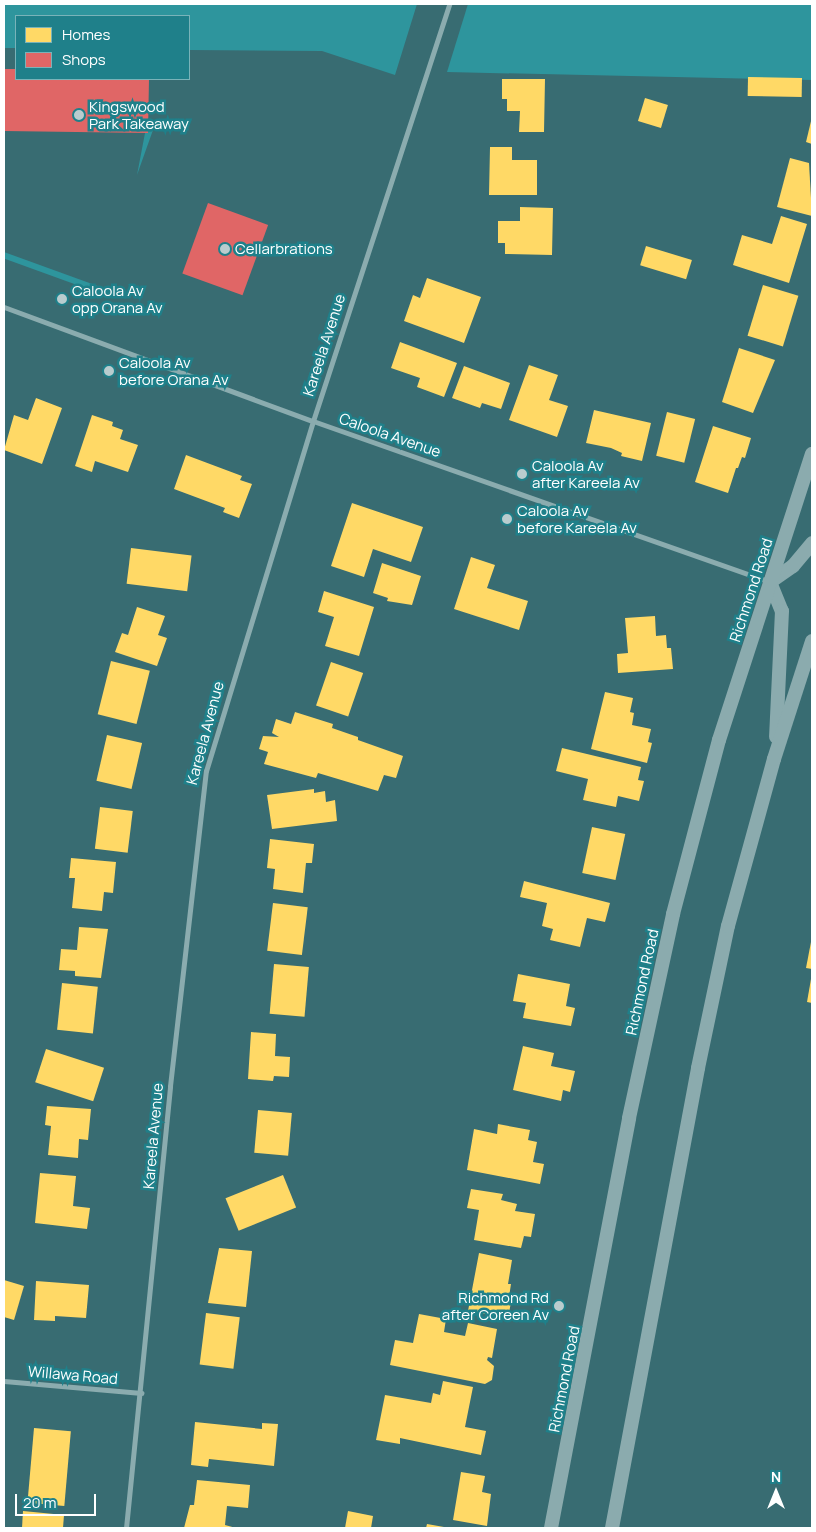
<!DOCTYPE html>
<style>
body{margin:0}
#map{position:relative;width:816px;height:1532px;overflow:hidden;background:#386c72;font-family:Manrope,sans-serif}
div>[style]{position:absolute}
.green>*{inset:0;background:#2e959d;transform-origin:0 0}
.homes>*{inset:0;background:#ffd966;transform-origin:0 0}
.shops>*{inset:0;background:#e06666;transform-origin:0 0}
.minor>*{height:5px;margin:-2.5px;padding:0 2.5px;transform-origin:2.5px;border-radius:2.5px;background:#8bacaf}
.trunk>*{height:14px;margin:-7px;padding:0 7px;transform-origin:7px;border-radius:7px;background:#8babae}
.dots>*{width:14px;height:14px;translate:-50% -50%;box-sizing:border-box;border:2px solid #1f808a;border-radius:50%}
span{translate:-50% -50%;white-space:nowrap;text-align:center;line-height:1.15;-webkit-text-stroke:5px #1f808a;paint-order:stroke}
.poi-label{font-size:15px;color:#fff}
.left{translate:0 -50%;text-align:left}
.right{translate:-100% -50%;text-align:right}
.street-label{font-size:15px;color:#fff}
.frame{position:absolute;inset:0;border:5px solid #fff;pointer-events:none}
.legend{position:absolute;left:15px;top:15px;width:175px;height:65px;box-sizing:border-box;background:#1f808a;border:1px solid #79b3b9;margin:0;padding:6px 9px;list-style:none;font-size:15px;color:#fff}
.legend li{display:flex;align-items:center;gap:10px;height:25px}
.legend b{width:25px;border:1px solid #79b3b9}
.north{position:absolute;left:751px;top:1467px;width:50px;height:50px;-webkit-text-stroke:4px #1f808a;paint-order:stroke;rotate:0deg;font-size:14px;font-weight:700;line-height:20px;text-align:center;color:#fff}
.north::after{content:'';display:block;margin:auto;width:18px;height:22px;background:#fff;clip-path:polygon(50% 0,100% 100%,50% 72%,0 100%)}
.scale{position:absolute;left:15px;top:1494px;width:81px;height:22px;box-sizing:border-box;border:2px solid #fff;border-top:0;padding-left:6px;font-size:15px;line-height:18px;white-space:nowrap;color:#fff;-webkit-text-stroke:4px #1f808a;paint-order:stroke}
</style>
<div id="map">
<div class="green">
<i style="clip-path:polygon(4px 4px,417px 4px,395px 75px,322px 51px,189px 50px,189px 16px,16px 16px,16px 48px,4px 48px)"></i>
<i style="clip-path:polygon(468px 4px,812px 4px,812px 80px,447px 72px)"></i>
<i style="clip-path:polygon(148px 123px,153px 130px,137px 175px,145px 133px,148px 133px)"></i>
<i style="left:4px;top:252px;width:110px;height:6px;rotate:20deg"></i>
</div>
<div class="homes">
<i style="left:748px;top:77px;width:54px;height:19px;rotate:1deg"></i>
<i style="clip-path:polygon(502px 79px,545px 79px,544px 132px,519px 132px,520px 111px,507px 111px,507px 99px,502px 99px)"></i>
<i style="left:645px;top:98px;width:24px;height:24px;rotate:17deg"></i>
<i style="clip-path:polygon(812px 117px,812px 144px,806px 142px)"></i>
<i style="clip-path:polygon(490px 147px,512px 147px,512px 160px,537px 160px,537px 195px,489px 195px)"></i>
<i style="clip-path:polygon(790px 158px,809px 163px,812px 216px,777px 207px)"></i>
<i style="clip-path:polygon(520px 207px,553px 208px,552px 255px,505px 254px,505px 243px,498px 243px,498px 221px,520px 221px)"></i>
<i style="clip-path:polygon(781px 216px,807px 224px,789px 283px,733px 265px,742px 235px,772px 244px)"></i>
<i style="left:646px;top:246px;width:48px;height:20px;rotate:17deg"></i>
<i style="clip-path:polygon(427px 278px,481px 297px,464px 343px,404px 321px,413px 295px,420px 298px)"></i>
<i style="left:763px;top:285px;width:37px;height:53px;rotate:17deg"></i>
<i style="clip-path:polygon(400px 342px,457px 363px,444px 397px,417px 387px,420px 378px,391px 368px)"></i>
<i style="clip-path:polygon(739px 348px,775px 360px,753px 413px,722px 402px)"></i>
<i style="clip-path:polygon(529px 365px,558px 375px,549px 400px,568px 406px,557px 437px,509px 420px)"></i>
<i style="clip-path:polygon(464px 366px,510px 383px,501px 409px,482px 403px,480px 408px,452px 398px)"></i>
<i style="clip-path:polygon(36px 398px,62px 408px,42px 464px,4px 450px,14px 415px,28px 420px)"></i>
<i style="clip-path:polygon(594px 410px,651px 423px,642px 461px,621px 456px,622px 453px,611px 448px,586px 443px)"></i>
<i style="left:667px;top:412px;width:29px;height:45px;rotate:14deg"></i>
<i style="clip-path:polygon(92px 415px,113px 422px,112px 426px,123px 430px,120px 439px,138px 445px,128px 472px,95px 461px,92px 472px,75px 466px)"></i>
<i style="clip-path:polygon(713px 426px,751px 438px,745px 458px,742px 457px,738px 468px,736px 468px,728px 493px,695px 482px)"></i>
<i style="clip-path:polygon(186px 455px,242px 476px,240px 480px,252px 484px,239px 518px,223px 512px,225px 508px,174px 489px)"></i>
<i style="clip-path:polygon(352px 503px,423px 527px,411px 562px,373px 549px,364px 577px,331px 566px)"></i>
<i style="left:131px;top:548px;width:61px;height:36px;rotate:7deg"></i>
<i style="clip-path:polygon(471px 557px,495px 565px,487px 588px,528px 601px,519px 630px,454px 609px)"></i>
<i style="clip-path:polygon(382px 563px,421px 576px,412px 605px,387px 601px,388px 598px,373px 593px)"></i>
<i style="clip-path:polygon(324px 591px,374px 607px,359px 656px,325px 646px,334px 617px,318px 612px)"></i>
<i style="clip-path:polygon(137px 607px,165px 616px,158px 635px,167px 638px,157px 666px,115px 652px,122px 633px,128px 635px)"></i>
<i style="clip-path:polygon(655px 616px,656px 636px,666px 635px,667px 648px,671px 648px,673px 669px,618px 673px,617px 654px,628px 653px,625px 618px)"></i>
<i style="left:111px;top:661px;width:40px;height:55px;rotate:14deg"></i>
<i style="left:331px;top:662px;width:34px;height:46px;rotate:19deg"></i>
<i style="clip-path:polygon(605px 692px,633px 698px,630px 712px,634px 713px,632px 725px,651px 729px,648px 742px,652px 743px,647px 763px,591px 749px)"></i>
<i style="clip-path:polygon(295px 712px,333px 724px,332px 728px,358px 737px,358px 740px,403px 756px,396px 778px,384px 775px,378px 791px,318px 773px,316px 778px,264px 764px,268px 752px,259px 749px,263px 736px,279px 737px,272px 733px,276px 719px,291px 724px)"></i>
<i style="left:107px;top:735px;width:36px;height:47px;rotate:13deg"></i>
<i style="clip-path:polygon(562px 748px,641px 767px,638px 780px,644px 781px,639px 801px,618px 796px,616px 807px,583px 800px,588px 779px,556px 771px)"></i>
<i style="clip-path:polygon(314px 789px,314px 793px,325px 791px,326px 802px,335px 800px,337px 821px,272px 829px,267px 795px)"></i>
<i style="left:100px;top:807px;width:33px;height:42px;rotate:7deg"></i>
<i style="left:592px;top:827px;width:34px;height:47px;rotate:12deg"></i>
<i style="clip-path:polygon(270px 839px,314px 844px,312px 863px,306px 863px,303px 893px,273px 889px,275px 869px,267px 868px)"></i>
<i style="clip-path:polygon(71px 858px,116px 862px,113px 893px,104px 892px,102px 911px,72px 908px,75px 878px,69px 878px)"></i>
<i style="clip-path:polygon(524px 881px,610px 903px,605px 922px,587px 918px,580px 947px,550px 940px,553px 929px,542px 926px,547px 903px,520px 897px)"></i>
<i style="left:273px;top:903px;width:35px;height:48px;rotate:7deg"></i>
<i style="clip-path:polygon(79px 927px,108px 929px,101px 978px,75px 976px,75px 971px,59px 970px,61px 949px,77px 950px)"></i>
<i style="clip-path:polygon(811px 942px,812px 942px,812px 969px,806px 968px)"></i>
<i style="left:274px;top:964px;width:35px;height:50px;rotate:5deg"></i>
<i style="clip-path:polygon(518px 974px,570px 984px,566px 1006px,575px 1008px,571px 1026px,523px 1018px,526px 1003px,513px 1001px)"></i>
<i style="clip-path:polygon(811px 979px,812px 979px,812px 1003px,807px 1002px)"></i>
<i style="left:62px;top:983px;width:36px;height:47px;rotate:6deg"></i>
<i style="clip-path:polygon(251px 1032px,276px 1034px,275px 1056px,290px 1057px,289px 1077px,274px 1076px,273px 1081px,248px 1079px)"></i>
<i style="clip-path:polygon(523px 1046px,554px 1053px,551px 1066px,575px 1071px,570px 1092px,563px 1090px,561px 1101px,513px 1090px)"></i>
<i style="left:46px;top:1049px;width:61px;height:35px;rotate:18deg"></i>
<i style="clip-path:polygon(47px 1106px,91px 1109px,88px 1140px,79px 1139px,78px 1158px,48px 1155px,51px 1126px,45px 1125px)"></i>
<i style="left:258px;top:1110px;width:34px;height:43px;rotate:5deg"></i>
<i style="clip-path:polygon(498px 1124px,530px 1130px,528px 1140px,537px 1142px,533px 1162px,544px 1164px,540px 1184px,467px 1170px,474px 1129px,497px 1134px)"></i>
<i style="clip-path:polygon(40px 1173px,76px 1176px,73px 1206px,90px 1208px,87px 1229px,35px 1223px)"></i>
<i style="left:283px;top:1175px;width:35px;height:62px;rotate:68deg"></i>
<i style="clip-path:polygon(471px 1189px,503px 1194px,501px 1200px,517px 1204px,515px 1211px,535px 1214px,531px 1237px,524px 1236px,521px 1248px,474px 1240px,479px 1210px,467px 1208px)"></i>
<i style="clip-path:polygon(219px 1248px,252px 1251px,246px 1307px,208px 1303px)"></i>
<i style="clip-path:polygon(479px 1253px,512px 1260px,508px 1284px,511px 1284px,509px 1297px,512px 1297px,508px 1318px,468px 1311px)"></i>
<i style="clip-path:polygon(4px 1280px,24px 1286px,14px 1320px,4px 1317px)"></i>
<i style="clip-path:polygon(36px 1281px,89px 1285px,86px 1318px,55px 1316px,55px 1321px,34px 1320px)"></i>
<i style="left:206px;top:1313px;width:34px;height:52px;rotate:7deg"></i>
<i style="clip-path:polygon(419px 1314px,446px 1319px,444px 1332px,465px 1336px,468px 1323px,497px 1329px,492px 1358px,488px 1357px,487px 1360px,494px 1366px,492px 1380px,485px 1384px,390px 1365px,395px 1340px,413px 1343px)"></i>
<i style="clip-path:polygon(443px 1381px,473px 1387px,465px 1427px,486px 1431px,481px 1455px,400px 1438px,400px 1444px,376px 1440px,385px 1395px,431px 1403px,433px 1393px,440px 1395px)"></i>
<i style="clip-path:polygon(195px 1422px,262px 1429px,262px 1423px,278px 1424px,274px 1466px,209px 1459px,208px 1467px,191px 1465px)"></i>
<i style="left:34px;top:1428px;width:37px;height:75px;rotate:5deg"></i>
<i style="clip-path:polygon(461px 1472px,485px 1476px,482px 1492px,491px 1494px,487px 1526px,453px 1520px)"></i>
<i style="clip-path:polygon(197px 1480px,250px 1485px,248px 1508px,227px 1506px,225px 1525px,236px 1528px,184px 1528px,190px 1505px,194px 1505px)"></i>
<i style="clip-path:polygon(23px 1511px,64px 1515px,63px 1528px,22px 1528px)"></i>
<i style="clip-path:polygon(348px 1511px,373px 1516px,371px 1528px,345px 1528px)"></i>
<i style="clip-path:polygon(427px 1524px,444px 1527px,443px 1528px,426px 1528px)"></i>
</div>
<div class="shops">
<i style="clip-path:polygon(4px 69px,16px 69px,16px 79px,149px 79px,148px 133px,4px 131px)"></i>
<i style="left:208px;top:203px;width:64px;height:75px;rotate:20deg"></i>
</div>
<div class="minor">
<i style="left:4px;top:307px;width:329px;rotate:20.3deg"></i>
<i style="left:313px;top:421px;width:485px;rotate:19.4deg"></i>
<i style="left:4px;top:1381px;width:138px;rotate:5deg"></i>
<i style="left:126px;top:1528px;width:444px;rotate:-84.3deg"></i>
<i style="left:170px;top:1086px;width:317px;rotate:-83.5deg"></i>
<i style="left:206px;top:771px;width:366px;rotate:-73deg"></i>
<i style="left:313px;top:421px;width:439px;rotate:-71.9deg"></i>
</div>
<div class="trunk">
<i style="left:770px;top:582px;width:31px;rotate:68deg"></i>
<i style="left:782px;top:611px;width:126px;rotate:92.7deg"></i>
<i style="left:770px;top:582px;width:28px;rotate:-35deg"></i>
<i style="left:793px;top:566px;width:30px;rotate:-50deg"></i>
<i style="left:551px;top:1528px;width:417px;rotate:-79.2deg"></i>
<i style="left:629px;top:1118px;width:209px;rotate:-77.8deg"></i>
<i style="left:673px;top:914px;width:180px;rotate:-75.2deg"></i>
<i style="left:719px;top:740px;width:301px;rotate:-72deg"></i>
<i style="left:612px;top:1528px;width:468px;rotate:-79.4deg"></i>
<i style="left:698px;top:1068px;width:145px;rotate:-78.1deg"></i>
<i style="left:728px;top:926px;width:173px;rotate:-74.6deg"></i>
<i style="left:774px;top:759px;width:124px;rotate:-72.1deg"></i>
</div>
<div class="dots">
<i style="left:79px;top:115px;background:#b9ccce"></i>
<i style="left:225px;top:249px;background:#b9ccce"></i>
<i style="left:62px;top:299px;background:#b9ccce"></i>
<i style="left:109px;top:371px;background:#b9ccce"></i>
<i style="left:522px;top:474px;background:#b9ccce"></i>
<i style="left:507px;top:519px;background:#b9ccce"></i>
<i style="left:559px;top:1306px;background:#b9ccce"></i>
</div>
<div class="poi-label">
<span class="left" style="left:89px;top:115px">Kingswood<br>Park Takeaway</span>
<span class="left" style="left:235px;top:249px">Cellarbrations</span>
<span class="left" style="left:72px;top:299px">Caloola Av<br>opp Orana Av</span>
<span class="left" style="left:119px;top:371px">Caloola Av<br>before Orana Av</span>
<span class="left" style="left:532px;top:474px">Caloola Av<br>after Kareela Av</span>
<span class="left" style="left:517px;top:519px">Caloola Av<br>before Kareela Av</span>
<span class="right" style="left:549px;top:1306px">Richmond Rd<br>after Coreen Av</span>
</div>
<div class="street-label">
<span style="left:324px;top:345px;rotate:-72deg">Kareela Avenue</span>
<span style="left:390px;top:435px;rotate:19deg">Caloola Avenue</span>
<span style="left:751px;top:590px;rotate:-72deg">Richmond Road</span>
<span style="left:205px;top:733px;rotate:-75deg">Kareela Avenue</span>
<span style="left:642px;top:982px;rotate:-78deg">Richmond Road</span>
<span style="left:153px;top:1136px;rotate:-85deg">Kareela Avenue</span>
<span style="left:73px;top:1375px;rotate:5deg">Willawa Road</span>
<span style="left:564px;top:1379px;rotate:-79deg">Richmond Road</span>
</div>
<div class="frame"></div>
<ul class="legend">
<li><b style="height:14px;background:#ffd966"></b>Homes</li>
<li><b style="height:14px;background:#e06666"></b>Shops</li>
</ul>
<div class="north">N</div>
<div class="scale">20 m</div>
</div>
